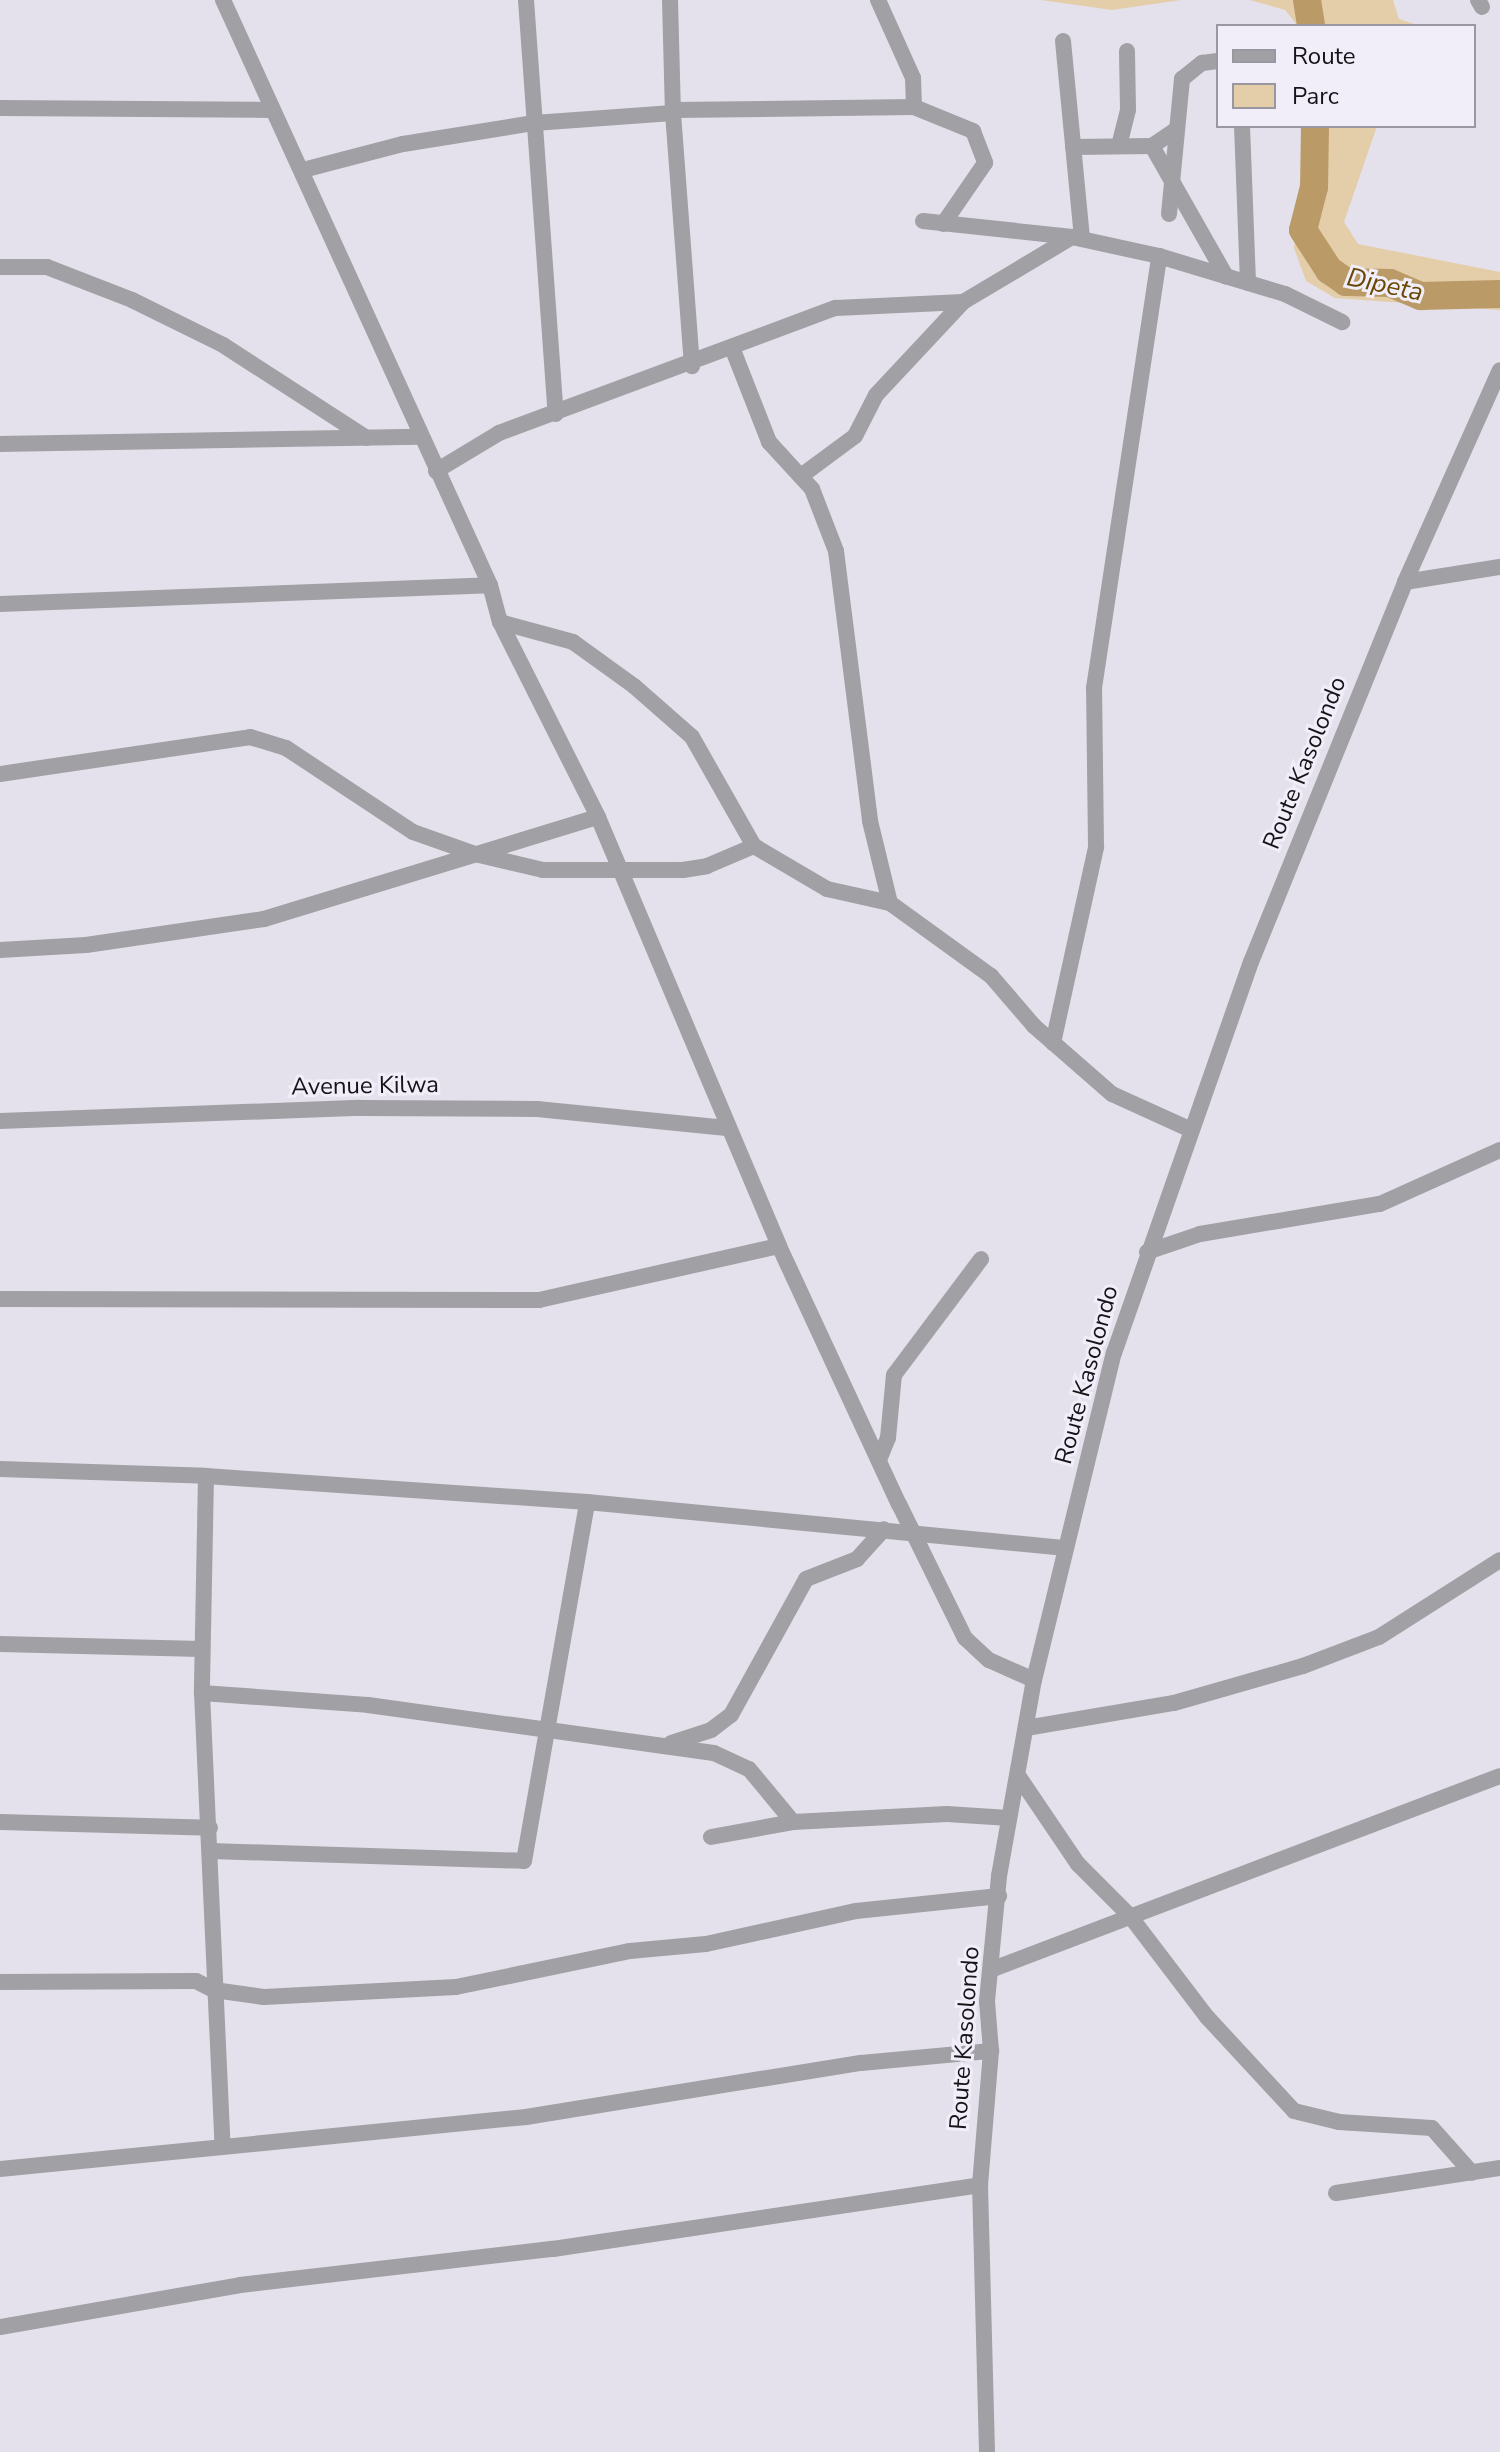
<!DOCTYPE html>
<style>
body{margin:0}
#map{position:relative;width:1500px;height:2452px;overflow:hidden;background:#e4e1ec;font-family:"Nunito Sans",sans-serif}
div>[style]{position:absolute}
.green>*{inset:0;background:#e4cda9}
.river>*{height:28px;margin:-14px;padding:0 14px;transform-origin:14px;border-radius:14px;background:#ba9a66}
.minor>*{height:16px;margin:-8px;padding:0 8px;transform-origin:8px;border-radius:8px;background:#a1a0a5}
span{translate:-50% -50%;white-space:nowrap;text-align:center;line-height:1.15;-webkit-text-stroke:6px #f1eef9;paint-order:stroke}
.street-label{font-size:24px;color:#151418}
.water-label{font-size:26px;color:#684802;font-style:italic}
.legend{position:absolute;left:1216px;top:24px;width:260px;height:104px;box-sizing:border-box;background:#f1eef9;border:2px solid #99979f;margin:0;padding:10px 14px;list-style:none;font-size:24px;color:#151418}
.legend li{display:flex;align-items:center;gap:16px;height:40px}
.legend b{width:40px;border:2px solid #99979f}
</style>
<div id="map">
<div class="green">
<i style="clip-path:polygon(1041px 0,1181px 0,1112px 10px)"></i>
<i style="clip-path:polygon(1250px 0,1393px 0,1399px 19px,1420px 26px,1298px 26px,1285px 10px)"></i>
<i style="clip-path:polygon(1308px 126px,1377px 126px,1344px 222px,1358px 244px,1500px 272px,1500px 310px,1335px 298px,1306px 281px,1294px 248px)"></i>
</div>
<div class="river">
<i style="left:1307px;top:0;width:26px;rotate:81deg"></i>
<i style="left:1315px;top:126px;width:61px;rotate:90.9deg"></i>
<i style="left:1314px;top:187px;width:44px;rotate:104.3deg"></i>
<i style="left:1303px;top:230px;width:48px;rotate:57deg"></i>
<i style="left:1329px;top:270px;width:21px;rotate:35deg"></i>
<i style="left:1346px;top:282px;width:44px;rotate:1.3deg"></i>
<i style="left:1390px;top:283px;width:34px;rotate:23deg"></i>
<i style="left:1421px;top:296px;width:79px;rotate:-1.5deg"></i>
</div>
<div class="minor">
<i style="left:223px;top:0;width:643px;rotate:65.47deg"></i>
<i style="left:490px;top:585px;width:38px;rotate:75deg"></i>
<i style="left:500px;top:622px;width:218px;rotate:63.3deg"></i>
<i style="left:598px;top:817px;width:466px;rotate:67.1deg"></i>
<i style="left:779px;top:1246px;width:285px;rotate:65.1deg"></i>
<i style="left:899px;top:1504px;width:149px;rotate:63.8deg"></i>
<i style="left:965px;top:1638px;width:33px;rotate:43deg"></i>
<i style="left:989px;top:1660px;width:49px;rotate:24deg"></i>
<i style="left:526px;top:0;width:415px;rotate:85.9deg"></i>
<i style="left:670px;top:0;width:113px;rotate:88.5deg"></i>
<i style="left:673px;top:113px;width:254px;rotate:85.7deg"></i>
<i style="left:878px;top:0;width:85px;rotate:65.8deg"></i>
<i style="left:913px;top:78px;width:29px;rotate:88deg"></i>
<i style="left:1478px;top:0;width:8px;rotate:60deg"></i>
<i style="left:1063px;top:41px;width:197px;rotate:84.5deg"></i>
<i style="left:0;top:108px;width:270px;rotate:0.4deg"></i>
<i style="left:673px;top:110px;width:241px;rotate:-0.7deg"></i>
<i style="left:914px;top:107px;width:64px;rotate:22.1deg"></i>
<i style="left:973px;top:131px;width:34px;rotate:69deg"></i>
<i style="left:985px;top:163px;width:74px;rotate:124.5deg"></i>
<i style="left:1242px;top:126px;width:157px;rotate:87.8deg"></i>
<i style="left:1119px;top:146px;width:37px;rotate:-76deg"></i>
<i style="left:1128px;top:110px;width:59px;rotate:-91deg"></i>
<i style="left:1152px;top:146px;width:150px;rotate:60.4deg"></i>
<i style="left:1073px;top:147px;width:79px;rotate:-0.7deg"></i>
<i style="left:1152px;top:146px;width:30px;rotate:-34deg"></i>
<i style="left:303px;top:170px;width:103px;rotate:-14.6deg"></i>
<i style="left:403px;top:144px;width:133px;rotate:-9.1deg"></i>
<i style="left:534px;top:123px;width:139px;rotate:-4.1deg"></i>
<i style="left:1169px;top:214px;width:136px;rotate:-84.5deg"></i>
<i style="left:1182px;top:79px;width:26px;rotate:-39deg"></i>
<i style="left:1202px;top:63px;width:16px;rotate:-7deg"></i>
<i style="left:923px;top:221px;width:150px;rotate:6.1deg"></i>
<i style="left:0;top:267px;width:47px"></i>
<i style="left:47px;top:267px;width:91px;rotate:21.2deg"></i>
<i style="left:132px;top:300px;width:102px;rotate:26.3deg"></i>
<i style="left:223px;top:345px;width:171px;rotate:32.9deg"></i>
<i style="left:733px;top:350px;width:99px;rotate:68.6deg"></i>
<i style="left:769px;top:442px;width:64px;rotate:47.5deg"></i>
<i style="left:812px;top:489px;width:66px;rotate:68.8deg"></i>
<i style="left:836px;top:551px;width:272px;rotate:82.8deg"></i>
<i style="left:870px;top:821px;width:84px;rotate:76.3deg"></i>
<i style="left:0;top:444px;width:420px;rotate:-1deg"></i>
<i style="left:436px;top:471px;width:74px;rotate:-31.1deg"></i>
<i style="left:499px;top:433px;width:359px;rotate:-20.4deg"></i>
<i style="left:836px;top:308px;width:127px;rotate:-2.7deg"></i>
<i style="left:963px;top:302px;width:127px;rotate:-30.8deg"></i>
<i style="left:1072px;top:237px;width:89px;rotate:12.3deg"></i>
<i style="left:1159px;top:256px;width:132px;rotate:16.8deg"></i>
<i style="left:1285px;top:294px;width:64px;rotate:26.2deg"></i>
<i style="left:801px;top:476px;width:67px;rotate:-36.5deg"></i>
<i style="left:855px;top:436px;width:46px;rotate:-62.9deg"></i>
<i style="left:876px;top:395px;width:127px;rotate:-46.9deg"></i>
<i style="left:1405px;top:582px;width:96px;rotate:-9deg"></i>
<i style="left:0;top:604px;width:490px;rotate:-2.2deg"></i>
<i style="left:500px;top:622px;width:76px;rotate:15.3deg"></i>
<i style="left:573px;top:642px;width:75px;rotate:35.8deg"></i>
<i style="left:634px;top:686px;width:77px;rotate:41.3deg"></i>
<i style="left:692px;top:737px;width:125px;rotate:60.4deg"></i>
<i style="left:754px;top:846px;width:85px;rotate:30.5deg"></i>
<i style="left:827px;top:889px;width:65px;rotate:12.5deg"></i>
<i style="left:890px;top:903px;width:125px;rotate:35.9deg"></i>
<i style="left:991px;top:976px;width:66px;rotate:49.3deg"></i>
<i style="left:1034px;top:1026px;width:103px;rotate:41.1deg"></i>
<i style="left:1112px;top:1094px;width:85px;rotate:24.4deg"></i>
<i style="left:0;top:774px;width:253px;rotate:-8.4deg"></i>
<i style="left:250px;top:737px;width:38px;rotate:17deg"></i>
<i style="left:286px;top:748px;width:152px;rotate:33.5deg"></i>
<i style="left:413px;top:832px;width:66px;rotate:19.5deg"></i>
<i style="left:475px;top:854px;width:70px;rotate:13.2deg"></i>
<i style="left:543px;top:870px;width:140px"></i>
<i style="left:683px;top:870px;width:24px;rotate:-9deg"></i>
<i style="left:707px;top:866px;width:51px;rotate:-23.1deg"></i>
<i style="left:0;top:950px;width:86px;rotate:-3.3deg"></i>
<i style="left:86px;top:945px;width:180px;rotate:-8.3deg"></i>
<i style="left:264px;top:919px;width:349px;rotate:-17deg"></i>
<i style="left:1053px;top:1043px;width:201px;rotate:-77.6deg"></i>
<i style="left:1096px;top:847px;width:159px;rotate:-90.7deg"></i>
<i style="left:1094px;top:688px;width:437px;rotate:-81.4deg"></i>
<i style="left:0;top:1121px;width:360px;rotate:-2.1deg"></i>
<i style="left:360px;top:1108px;width:177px;rotate:0.3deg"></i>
<i style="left:537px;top:1109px;width:193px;rotate:5.7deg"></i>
<i style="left:1147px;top:1252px;width:56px;rotate:-18.8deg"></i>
<i style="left:1200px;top:1234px;width:182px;rotate:-9.5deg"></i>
<i style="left:1380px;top:1204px;width:132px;rotate:-24.2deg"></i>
<i style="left:0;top:1299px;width:539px;rotate:0.11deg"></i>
<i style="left:539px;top:1300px;width:246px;rotate:-12.7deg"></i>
<i style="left:879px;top:1460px;width:24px;rotate:-68deg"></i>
<i style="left:888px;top:1438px;width:63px;rotate:-84.6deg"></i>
<i style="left:894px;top:1375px;width:145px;rotate:-53.1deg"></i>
<i style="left:0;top:1469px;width:206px;rotate:1.9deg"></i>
<i style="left:206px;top:1476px;width:382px;rotate:3.9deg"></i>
<i style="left:587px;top:1502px;width:481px;rotate:5.5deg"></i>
<i style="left:206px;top:1476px;width:217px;rotate:91.1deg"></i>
<i style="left:202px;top:1693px;width:454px;rotate:87.4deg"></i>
<i style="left:0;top:1644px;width:201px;rotate:1.4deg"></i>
<i style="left:202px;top:1693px;width:166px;rotate:4.1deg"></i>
<i style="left:368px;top:1705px;width:349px;rotate:7.9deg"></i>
<i style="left:714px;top:1753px;width:38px;rotate:25deg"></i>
<i style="left:749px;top:1769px;width:69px;rotate:50.3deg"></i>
<i style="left:1026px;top:1728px;width:150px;rotate:-9.6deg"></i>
<i style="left:1174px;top:1703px;width:134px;rotate:-16deg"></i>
<i style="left:1303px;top:1666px;width:81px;rotate:-20.9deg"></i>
<i style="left:1379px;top:1637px;width:143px;rotate:-32.5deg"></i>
<i style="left:671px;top:1743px;width:42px;rotate:-18deg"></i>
<i style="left:711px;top:1730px;width:25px;rotate:-37deg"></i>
<i style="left:731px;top:1715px;width:155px;rotate:-61.1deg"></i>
<i style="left:806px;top:1579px;width:55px;rotate:-21.4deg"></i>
<i style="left:857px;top:1559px;width:40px;rotate:-48deg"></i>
<i style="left:1019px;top:1777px;width:105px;rotate:55.9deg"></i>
<i style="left:1078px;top:1864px;width:74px;rotate:45deg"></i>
<i style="left:1130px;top:1916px;width:127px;rotate:52.7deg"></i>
<i style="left:1207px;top:2017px;width:128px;rotate:47.2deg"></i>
<i style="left:1294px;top:2111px;width:46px;rotate:13.7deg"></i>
<i style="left:1339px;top:2122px;width:93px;rotate:3.7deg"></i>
<i style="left:1432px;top:2128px;width:60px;rotate:48.4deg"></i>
<i style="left:0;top:1822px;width:210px;rotate:1.6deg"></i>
<i style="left:711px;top:1837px;width:83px;rotate:-10.4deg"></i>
<i style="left:793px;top:1822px;width:154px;rotate:-3deg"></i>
<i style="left:947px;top:1814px;width:62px;rotate:3.7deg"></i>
<i style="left:211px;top:1851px;width:313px;rotate:1.8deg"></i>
<i style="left:524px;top:1861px;width:364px;rotate:-80deg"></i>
<i style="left:993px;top:1969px;width:542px;rotate:-20.84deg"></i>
<i style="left:0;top:1982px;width:196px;rotate:-0.3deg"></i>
<i style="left:196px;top:1981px;width:20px;rotate:27deg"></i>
<i style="left:214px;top:1990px;width:50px;rotate:8deg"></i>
<i style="left:264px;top:1997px;width:192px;rotate:-3deg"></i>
<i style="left:456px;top:1987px;width:178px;rotate:-11.7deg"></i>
<i style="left:630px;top:1951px;width:76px;rotate:-5.3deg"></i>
<i style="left:706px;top:1944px;width:154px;rotate:-12.4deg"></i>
<i style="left:856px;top:1911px;width:144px;rotate:-6deg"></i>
<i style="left:0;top:2169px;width:529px;rotate:-5.65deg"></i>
<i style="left:526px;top:2117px;width:339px;rotate:-9.2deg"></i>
<i style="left:861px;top:2063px;width:131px;rotate:-5.3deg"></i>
<i style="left:1336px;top:2193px;width:166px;rotate:-8.7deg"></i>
<i style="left:0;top:2327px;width:244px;rotate:-9.9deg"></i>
<i style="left:240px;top:2285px;width:315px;rotate:-6.6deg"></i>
<i style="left:553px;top:2249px;width:432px;rotate:-8.5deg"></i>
<i style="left:987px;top:2452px;width:267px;rotate:-91.5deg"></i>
<i style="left:980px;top:2185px;width:134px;rotate:-85.3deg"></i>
<i style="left:991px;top:2051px;width:50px;rotate:-94.6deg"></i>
<i style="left:987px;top:2001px;width:126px;rotate:-84.5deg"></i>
<i style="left:999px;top:1876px;width:199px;rotate:-79.9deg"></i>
<i style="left:1034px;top:1680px;width:337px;rotate:-76.3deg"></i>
<i style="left:1114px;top:1353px;width:414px;rotate:-70.7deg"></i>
<i style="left:1251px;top:962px;width:410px;rotate:-67.9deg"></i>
<i style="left:1405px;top:582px;width:232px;rotate:-65.9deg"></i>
</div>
<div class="street-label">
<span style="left:1305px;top:763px;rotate:-68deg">Route Kasolondo</span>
<span style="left:365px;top:1086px;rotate:-1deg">Avenue Kilwa</span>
<span style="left:1087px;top:1375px;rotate:-75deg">Route Kasolondo</span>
<span style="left:965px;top:2038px;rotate:-86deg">Route Kasolondo</span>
</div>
<div class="water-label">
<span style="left:1385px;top:285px;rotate:12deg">Dipeta</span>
</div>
<ul class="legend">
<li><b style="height:10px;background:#a1a0a5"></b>Route</li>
<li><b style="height:22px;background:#e4cda9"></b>Parc</li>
</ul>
</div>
